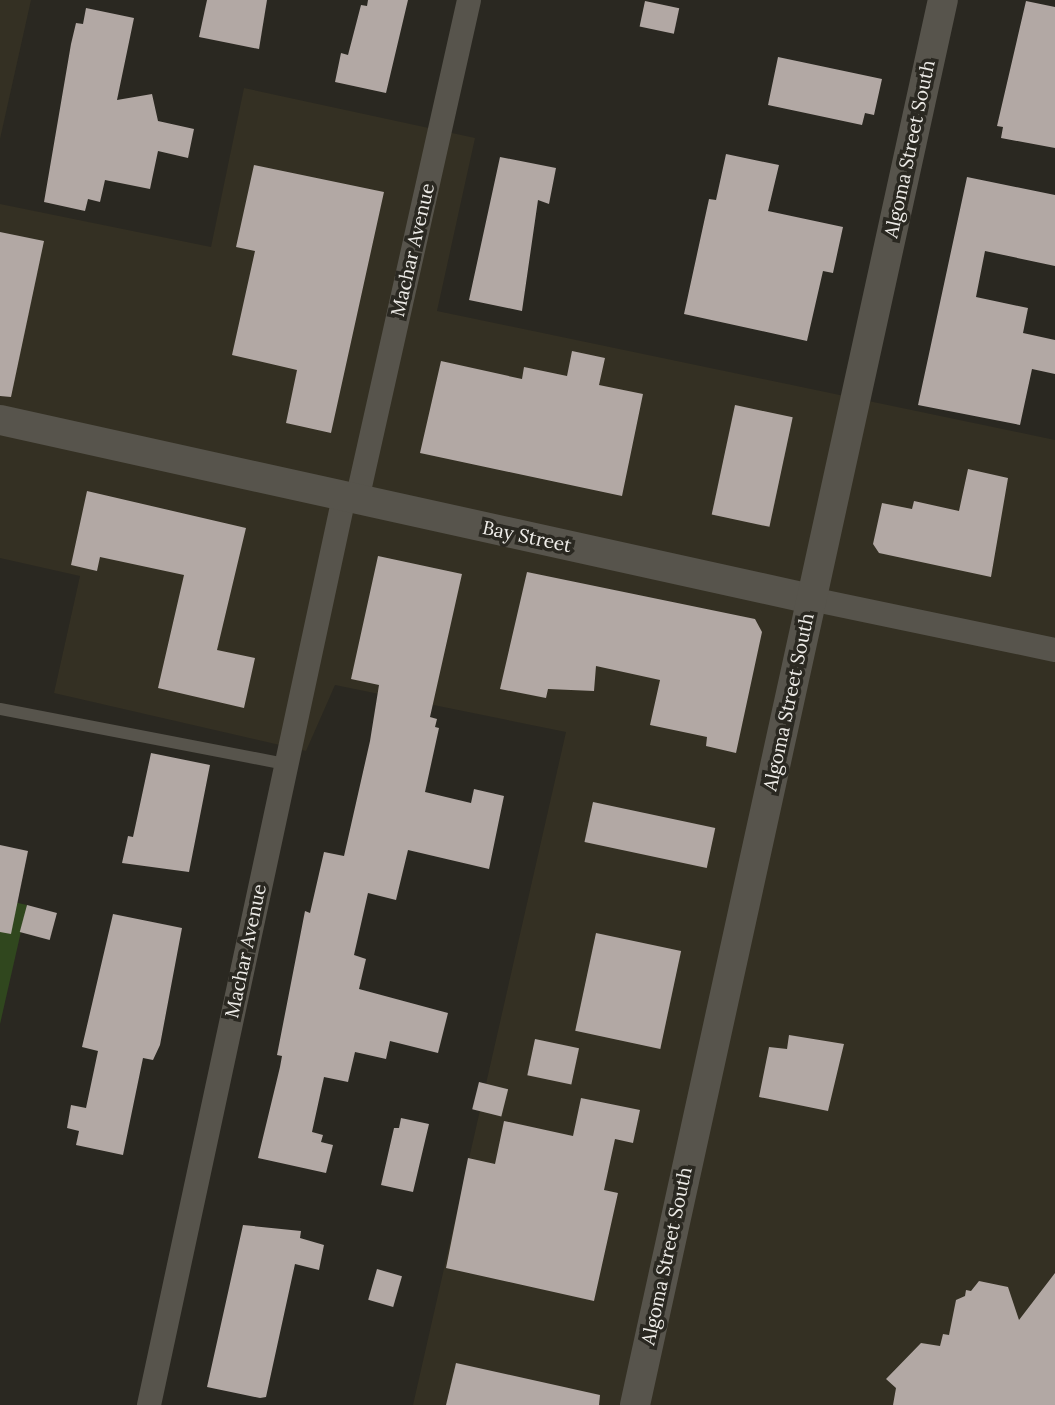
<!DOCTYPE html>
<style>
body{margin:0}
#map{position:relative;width:1055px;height:1405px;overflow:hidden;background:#2a2821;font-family:Lora,serif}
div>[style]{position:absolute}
.built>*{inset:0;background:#343023}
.green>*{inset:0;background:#30471e}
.building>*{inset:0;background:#b2a8a4;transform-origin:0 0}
.service>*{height:12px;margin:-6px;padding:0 6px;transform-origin:6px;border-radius:6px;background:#57544c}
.minor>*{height:24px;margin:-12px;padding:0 12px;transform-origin:12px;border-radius:12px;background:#57544c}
.tertiary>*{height:30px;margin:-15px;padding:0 15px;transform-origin:15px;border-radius:15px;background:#57544c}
span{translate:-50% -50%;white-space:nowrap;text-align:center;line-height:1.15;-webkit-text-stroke:7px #2a2821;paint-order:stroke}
.street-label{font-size:19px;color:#eeece8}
</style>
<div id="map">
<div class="built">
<i style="clip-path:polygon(0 0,31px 0,0 139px)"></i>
<i style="clip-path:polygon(244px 88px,475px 138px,437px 311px,1055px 440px,1055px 1405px,413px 1405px,566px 732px,335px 685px,306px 751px,54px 693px,80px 576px,0 558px,0 204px,211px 247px)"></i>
</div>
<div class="green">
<i style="clip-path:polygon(0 899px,27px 905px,0 1024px)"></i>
</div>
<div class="building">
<i style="clip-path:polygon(207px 0,267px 0,259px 49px,199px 37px)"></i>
<i style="clip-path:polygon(368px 0,408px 0,386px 93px,335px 82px,341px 53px,348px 55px,361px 5px,367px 6px)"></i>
<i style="left:645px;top:1px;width:35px;height:26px;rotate:12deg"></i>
<i style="clip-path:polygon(1026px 1px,1055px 7px,1055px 148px,1001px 138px,1003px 127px,997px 126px)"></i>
<i style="clip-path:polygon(86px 8px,134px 18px,117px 100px,152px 94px,158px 121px,194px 129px,188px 158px,158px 151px,150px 189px,105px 180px,100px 202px,88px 199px,85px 211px,44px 202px,71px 44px,76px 23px,83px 24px)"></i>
<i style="clip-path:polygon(778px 57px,882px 79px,874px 115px,865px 113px,862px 125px,768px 105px)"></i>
<i style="clip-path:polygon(726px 154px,779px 165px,768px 211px,843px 227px,833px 273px,823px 271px,807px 341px,684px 314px,709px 199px,716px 200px)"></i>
<i style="clip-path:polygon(500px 157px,556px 168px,549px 204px,538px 200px,522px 311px,469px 300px)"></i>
<i style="clip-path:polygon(254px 165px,384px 192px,331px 433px,286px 423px,297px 370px,232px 355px,255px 251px,236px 247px)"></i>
<i style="clip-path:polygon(967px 177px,1055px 195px,1055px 266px,985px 251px,976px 297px,1028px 308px,1023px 333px,1055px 340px,1055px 374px,1032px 369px,1020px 425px,918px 405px)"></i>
<i style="clip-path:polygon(0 232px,44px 241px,11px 397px,0 396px)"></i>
<i style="clip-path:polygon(572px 351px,605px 358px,599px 385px,643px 394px,622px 496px,420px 453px,441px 361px,522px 379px,524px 367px,567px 376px)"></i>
<i style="left:735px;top:405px;width:59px;height:112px;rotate:12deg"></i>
<i style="clip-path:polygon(968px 469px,1008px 478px,991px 577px,879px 553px,873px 544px,882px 503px,912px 509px,914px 501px,959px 511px)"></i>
<i style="clip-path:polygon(87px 491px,246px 528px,217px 650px,255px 658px,244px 708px,158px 688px,184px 575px,100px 557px,97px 571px,71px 565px)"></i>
<i style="clip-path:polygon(378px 556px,462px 574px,430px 717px,437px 719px,435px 727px,439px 728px,425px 792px,471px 803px,474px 789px,504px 796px,489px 869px,408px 850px,396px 900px,368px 893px,354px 955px,366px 959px,359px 989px,448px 1013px,438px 1053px,390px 1041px,386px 1059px,355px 1052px,348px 1082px,324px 1077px,312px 1132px,323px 1135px,321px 1142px,333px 1145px,326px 1173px,258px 1158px,280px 1067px,282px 1056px,277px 1055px,305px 911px,310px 913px,324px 852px,344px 856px,370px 741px,379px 685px,351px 679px)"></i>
<i style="clip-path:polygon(527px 572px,755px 619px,762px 632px,736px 753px,706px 746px,707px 737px,650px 725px,660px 680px,596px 666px,594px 691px,548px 689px,546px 698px,500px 689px)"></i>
<i style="clip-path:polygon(151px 753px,210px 765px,189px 872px,122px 863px,128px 836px,133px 837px)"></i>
<i style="left:593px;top:802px;width:125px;height:41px;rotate:12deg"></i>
<i style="clip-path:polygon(0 845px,28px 851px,11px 934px,0 932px)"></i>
<i style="left:27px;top:905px;width:31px;height:28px;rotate:15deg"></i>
<i style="clip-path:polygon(113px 914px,182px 928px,160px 1045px,153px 1060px,143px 1058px,123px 1155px,76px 1145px,79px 1131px,67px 1128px,71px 1105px,86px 1108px,98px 1051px,82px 1047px)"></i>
<i style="left:596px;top:933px;width:87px;height:100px;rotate:12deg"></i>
<i style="clip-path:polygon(789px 1035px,844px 1044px,828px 1111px,759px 1097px,769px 1047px,787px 1049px)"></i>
<i style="left:535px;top:1039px;width:45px;height:37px;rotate:12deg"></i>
<i style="left:479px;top:1082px;width:30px;height:28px;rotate:14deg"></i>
<i style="clip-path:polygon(581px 1098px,640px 1110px,633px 1143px,615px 1139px,604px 1190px,618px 1193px,594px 1301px,446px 1268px,468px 1158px,495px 1164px,504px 1121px,573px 1136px)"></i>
<i style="clip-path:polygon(401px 1118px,429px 1124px,413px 1192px,381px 1185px,394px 1128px,399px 1128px)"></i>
<i style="clip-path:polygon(243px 1225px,301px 1231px,300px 1238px,324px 1245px,319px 1270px,295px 1264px,266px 1397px,260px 1398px,207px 1387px)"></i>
<i style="left:377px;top:1269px;width:26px;height:32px;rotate:16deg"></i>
<i style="clip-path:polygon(1055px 1273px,1055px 1405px,893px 1405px,896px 1388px,886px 1379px,921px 1343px,940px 1346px,943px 1334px,949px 1335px,956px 1300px,965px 1296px,966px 1290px,971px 1291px,979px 1281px,1008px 1287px,1019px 1320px)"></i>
<i style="clip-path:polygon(456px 1363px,600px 1395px,599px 1405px,446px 1405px)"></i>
</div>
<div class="service">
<i style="left:0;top:709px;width:291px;rotate:10.9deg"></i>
</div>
<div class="minor">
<i style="left:357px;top:500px;width:512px;rotate:-77.37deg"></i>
<i style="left:811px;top:599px;width:249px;rotate:11.8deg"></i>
<i style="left:149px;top:1405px;width:929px;rotate:-77.88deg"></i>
</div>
<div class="tertiary">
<i style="left:0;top:420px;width:831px;rotate:12.45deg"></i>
<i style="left:635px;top:1405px;width:1438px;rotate:-77.64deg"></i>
</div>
<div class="street-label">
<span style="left:910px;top:149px;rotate:-78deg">Algoma Street South</span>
<span style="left:413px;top:250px;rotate:-77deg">Machar Avenue</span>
<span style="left:527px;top:537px;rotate:12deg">Bay Street</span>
<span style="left:789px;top:702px;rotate:-78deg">Algoma Street South</span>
<span style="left:246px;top:951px;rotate:-78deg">Machar Avenue</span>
<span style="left:667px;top:1256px;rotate:-78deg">Algoma Street South</span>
</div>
</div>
